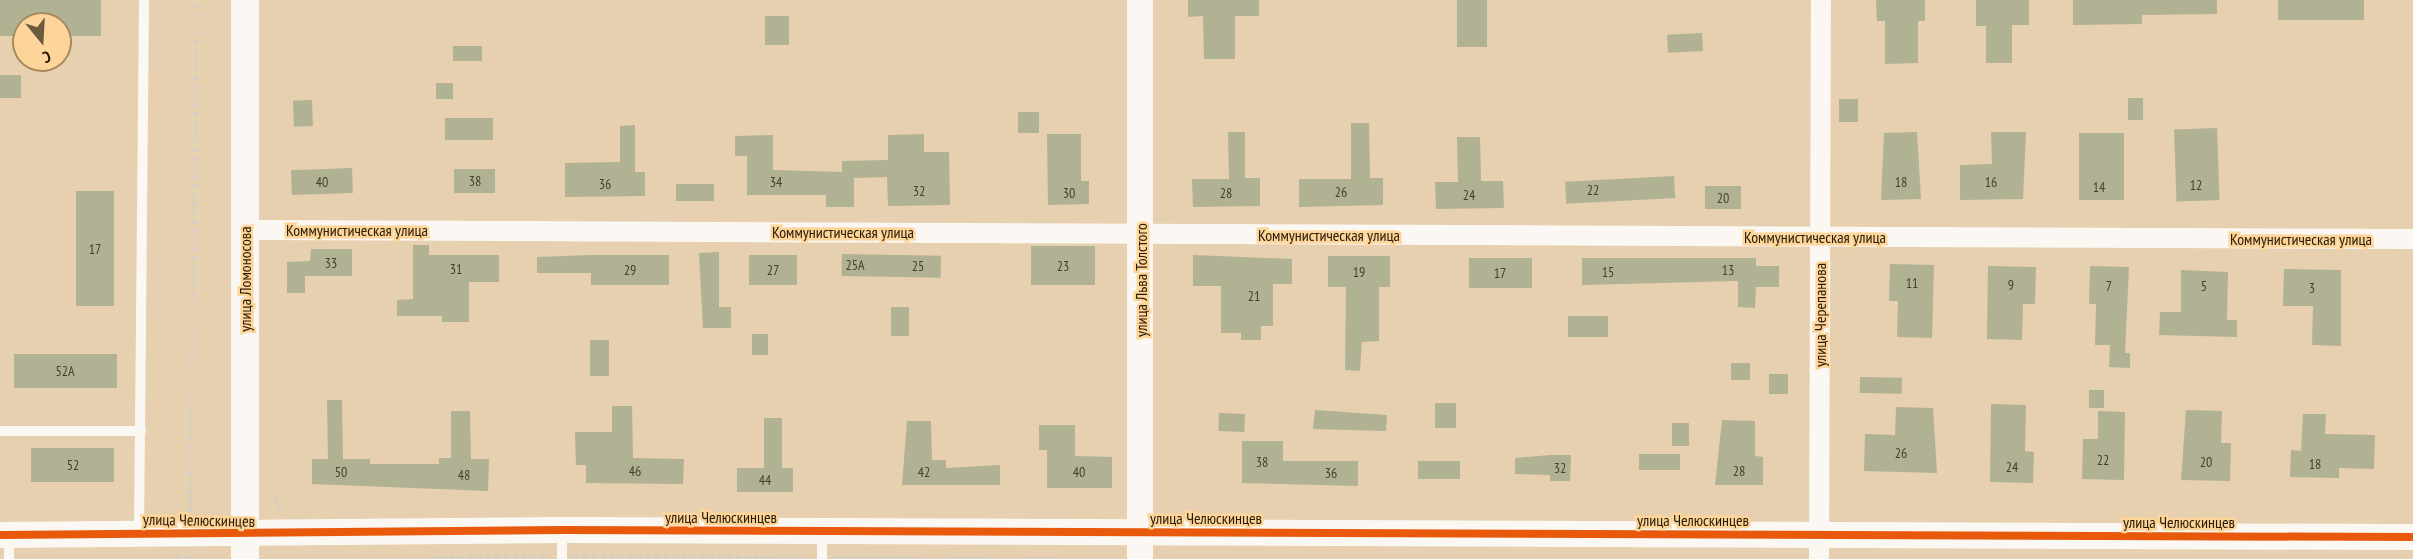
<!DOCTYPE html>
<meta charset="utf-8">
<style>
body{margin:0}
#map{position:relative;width:2413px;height:559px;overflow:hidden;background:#e6d0b0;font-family:"PT Sans Narrow",sans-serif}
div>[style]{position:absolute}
.building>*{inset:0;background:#b1b193;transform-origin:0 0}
.path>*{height:4px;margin-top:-2px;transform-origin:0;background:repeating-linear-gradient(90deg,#d5cec4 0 4.5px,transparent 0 9px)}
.service>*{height:10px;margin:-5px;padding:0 5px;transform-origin:5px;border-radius:5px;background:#fbf8f3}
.minor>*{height:20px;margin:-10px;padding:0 10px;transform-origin:10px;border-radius:10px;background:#fbf8f3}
.tertiary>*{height:26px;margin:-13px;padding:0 13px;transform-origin:13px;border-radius:13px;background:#fbf8f3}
.secondary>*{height:28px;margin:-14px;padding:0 14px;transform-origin:14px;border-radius:14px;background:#fbf8f3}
.cycleway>*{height:8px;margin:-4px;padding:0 4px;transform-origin:4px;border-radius:4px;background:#e8590c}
span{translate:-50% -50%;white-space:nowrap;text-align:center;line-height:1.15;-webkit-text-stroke:5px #fdd499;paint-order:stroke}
.number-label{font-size:14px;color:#4a4027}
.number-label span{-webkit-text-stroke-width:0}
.street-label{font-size:16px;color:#281a03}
.north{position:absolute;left:12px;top:12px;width:60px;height:60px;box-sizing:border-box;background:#fdd499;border:2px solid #a88a5d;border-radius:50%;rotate:162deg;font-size:16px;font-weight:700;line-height:24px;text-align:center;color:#281a03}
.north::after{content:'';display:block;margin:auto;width:21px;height:27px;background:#6a5a40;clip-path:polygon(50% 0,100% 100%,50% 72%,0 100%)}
</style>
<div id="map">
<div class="building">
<i style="clip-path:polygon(0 0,101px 0,101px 36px,60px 36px,60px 24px,24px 24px,24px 36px,0 36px)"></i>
<i style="clip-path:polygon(1188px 0,1259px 0,1259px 16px,1235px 16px,1235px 59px,1204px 59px,1203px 16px,1188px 17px)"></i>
<i style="left:1457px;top:0;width:30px;height:47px"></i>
<i style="clip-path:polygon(1876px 0,1925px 0,1925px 21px,1918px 21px,1918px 63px,1885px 64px,1885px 21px,1877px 21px)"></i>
<i style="clip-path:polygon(1976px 0,2029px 0,2029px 25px,2012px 25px,2012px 63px,1986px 63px,1986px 26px,1976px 26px)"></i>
<i style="clip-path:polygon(2073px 0,2217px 0,2217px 14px,2142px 15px,2142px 24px,2073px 25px)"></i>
<i style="left:2278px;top:0;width:86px;height:20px"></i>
<i style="left:765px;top:16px;width:24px;height:29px"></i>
<i style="left:1702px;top:33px;width:18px;height:35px;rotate:87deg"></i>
<i style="left:453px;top:46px;width:29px;height:15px"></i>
<i style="left:0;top:75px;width:21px;height:23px"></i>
<i style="left:436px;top:83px;width:17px;height:16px"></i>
<i style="left:2128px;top:98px;width:15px;height:22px"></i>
<i style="left:1839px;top:99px;width:19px;height:23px"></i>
<i style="left:312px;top:100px;width:26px;height:19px;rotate:88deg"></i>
<i style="left:1039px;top:112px;width:21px;height:21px;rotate:90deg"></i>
<i style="left:493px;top:118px;width:22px;height:48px;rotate:90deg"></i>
<i style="clip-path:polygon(1351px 123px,1369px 123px,1370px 178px,1383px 178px,1383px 205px,1299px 207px,1299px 179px,1351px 179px)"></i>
<i style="clip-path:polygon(635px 125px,635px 172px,645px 172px,645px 196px,565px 197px,565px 163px,620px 162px,620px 126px)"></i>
<i style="left:2217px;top:128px;width:72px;height:43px;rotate:88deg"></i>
<i style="clip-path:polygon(1228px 132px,1245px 132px,1245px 178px,1260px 178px,1260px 206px,1193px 207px,1192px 179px,1229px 179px)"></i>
<i style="clip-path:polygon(1917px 132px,1921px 199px,1881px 200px,1884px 133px)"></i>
<i style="clip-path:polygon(1991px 132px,2026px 132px,2023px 199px,1960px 200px,1960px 165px,1992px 164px)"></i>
<i style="left:2079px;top:133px;width:45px;height:67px"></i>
<i style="clip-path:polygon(924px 134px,924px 152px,949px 152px,950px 205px,888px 206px,887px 177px,854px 178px,854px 207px,826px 207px,826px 195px,747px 195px,747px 156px,735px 156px,735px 136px,773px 135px,773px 170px,842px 172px,842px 161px,888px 160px,888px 135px)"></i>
<i style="clip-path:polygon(1047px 134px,1081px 134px,1081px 181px,1089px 181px,1089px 204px,1048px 205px)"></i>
<i style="clip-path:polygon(1457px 137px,1480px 137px,1481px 181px,1503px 181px,1504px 208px,1436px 209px,1435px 182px,1458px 182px)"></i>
<i style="left:352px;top:168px;width:25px;height:61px;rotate:88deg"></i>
<i style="left:454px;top:169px;width:41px;height:24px"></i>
<i style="left:1674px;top:176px;width:22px;height:109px;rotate:87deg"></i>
<i style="left:676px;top:184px;width:38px;height:17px"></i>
<i style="left:1741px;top:186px;width:23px;height:36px;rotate:90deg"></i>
<i style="left:76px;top:191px;width:38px;height:115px"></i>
<i style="clip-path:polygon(413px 245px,429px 245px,429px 255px,499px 255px,499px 282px,469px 282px,469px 322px,442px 322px,442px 316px,397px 316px,397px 300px,413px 299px)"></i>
<i style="left:1031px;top:246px;width:64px;height:39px"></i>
<i style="clip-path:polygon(311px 249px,352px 249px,352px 276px,305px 276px,305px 293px,287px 293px,287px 262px,310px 261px)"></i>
<i style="clip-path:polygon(719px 252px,719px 307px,731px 307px,731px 328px,703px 328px,699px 253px)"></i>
<i style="left:842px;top:254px;width:99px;height:22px;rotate:1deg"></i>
<i style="clip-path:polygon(591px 255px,669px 255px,669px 285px,591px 285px,591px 273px,537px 273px,537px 257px)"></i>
<i style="left:749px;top:255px;width:48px;height:30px"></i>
<i style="clip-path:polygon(1193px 255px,1292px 259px,1292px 284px,1273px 284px,1273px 326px,1261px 326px,1261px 340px,1241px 340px,1241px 333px,1221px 333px,1221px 286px,1193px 286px)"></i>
<i style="clip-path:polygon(1328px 256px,1390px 256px,1390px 287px,1379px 287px,1379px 341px,1362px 342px,1360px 371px,1345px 370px,1346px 287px,1328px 287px)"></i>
<i style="left:1469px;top:258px;width:63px;height:30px"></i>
<i style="clip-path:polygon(1582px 258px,1756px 258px,1756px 266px,1779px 266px,1779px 287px,1756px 287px,1755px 308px,1738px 307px,1738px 281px,1582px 285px)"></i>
<i style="clip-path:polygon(1890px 264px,1934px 265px,1932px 338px,1897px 337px,1898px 301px,1889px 301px)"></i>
<i style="clip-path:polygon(1988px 266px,2036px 267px,2035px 304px,2023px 304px,2022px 340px,1987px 339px)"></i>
<i style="clip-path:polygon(2090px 266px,2129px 267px,2125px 353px,2130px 353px,2130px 368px,2109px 367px,2110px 345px,2095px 345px,2096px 304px,2089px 304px)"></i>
<i style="clip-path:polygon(2284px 269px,2341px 270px,2341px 346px,2312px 345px,2313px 306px,2283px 306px)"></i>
<i style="clip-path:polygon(2181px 270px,2228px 272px,2227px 320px,2237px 320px,2237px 337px,2159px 335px,2160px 312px,2181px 312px)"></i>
<i style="left:909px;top:307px;width:29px;height:18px;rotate:90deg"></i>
<i style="left:1568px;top:316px;width:40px;height:21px"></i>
<i style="left:752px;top:334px;width:16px;height:21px"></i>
<i style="left:590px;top:340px;width:19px;height:36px"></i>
<i style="left:14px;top:354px;width:103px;height:34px"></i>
<i style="left:1731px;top:363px;width:19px;height:17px"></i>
<i style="left:1769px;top:374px;width:19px;height:20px"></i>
<i style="left:1860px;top:377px;width:42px;height:16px;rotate:1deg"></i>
<i style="left:2089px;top:390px;width:15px;height:18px"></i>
<i style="clip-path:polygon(327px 400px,342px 400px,343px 459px,370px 459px,370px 464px,439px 464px,439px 458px,451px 458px,451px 411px,470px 411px,471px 459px,489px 459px,488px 491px,312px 484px,312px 459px,328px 459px)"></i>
<i style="left:1435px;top:403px;width:21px;height:25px"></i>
<i style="clip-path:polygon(1991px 404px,2026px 405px,2025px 451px,2034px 452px,2033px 483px,1990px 482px)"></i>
<i style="clip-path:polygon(612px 406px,632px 406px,633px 458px,684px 459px,683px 484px,586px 483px,586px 465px,576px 465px,575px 432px,612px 432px)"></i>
<i style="clip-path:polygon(1896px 407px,1933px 408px,1937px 473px,1864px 471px,1865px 434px,1895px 435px)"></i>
<i style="clip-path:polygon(1315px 410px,1387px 415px,1386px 431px,1313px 429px)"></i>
<i style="clip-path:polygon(2186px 410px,2222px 411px,2221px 443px,2231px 443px,2230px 481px,2181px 480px)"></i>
<i style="clip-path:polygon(2098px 411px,2125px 412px,2124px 480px,2082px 479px,2083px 439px,2098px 439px)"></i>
<i style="left:1219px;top:413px;width:26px;height:18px;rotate:2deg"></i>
<i style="clip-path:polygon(2303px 414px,2326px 414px,2325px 434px,2375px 435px,2374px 469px,2339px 468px,2339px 478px,2290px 477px,2291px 450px,2301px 451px)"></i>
<i style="clip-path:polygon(764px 418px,782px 418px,782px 468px,793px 468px,793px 492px,737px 492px,737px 468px,764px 468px)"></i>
<i style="clip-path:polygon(1722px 420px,1755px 421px,1755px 456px,1763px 457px,1763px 485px,1715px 485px)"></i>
<i style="clip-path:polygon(907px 421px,931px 421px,932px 460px,946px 460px,946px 468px,1000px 465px,1000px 485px,902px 485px)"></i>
<i style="left:1672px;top:423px;width:17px;height:23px"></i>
<i style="clip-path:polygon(1039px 425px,1075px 425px,1075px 456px,1112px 457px,1112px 488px,1047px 488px,1047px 450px,1039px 450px)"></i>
<i style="clip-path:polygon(1242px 441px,1283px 441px,1283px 461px,1358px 461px,1358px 486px,1242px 483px)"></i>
<i style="left:31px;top:448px;width:83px;height:34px"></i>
<i style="left:1639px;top:454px;width:41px;height:16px"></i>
<i style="clip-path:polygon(1550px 455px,1571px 455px,1570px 481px,1550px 481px,1550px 475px,1515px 474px,1515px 458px)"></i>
<i style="left:1418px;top:461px;width:42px;height:18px"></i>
</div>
<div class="path">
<i style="left:276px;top:497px;width:14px;rotate:78deg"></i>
<i style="left:190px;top:512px;width:512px;rotate:-89.22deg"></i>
<i style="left:574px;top:556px;width:235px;rotate:0.5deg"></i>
<i style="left:175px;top:557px;width:19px;rotate:6deg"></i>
<i style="left:835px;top:558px;width:275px;rotate:0.2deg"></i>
<i style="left:387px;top:559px;width:161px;rotate:-1.1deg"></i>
</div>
<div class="service">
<i style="left:0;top:431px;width:141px"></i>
<i style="left:139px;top:533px;width:533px;rotate:-89.46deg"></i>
<i style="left:9px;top:535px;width:24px;rotate:90deg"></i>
<i style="left:562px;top:559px;width:29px;rotate:-90deg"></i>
<i style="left:822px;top:559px;width:28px;rotate:-90deg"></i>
</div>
<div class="minor">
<i style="left:244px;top:230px;width:2169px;rotate:0.24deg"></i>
<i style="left:1819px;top:559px;width:559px;rotate:-89.8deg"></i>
</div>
<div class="tertiary">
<i style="left:0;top:535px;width:562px;rotate:-0.51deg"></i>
<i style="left:562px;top:530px;width:1851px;rotate:0.22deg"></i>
<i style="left:1140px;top:559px;width:559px;rotate:-90deg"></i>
</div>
<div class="secondary">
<i style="left:245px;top:559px;width:559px;rotate:-90deg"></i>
</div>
<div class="cycleway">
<i style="left:0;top:535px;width:562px;rotate:-0.51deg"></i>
<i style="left:562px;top:530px;width:1851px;rotate:0.22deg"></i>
</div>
<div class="number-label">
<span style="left:475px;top:181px">38</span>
<span style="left:322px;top:182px">40</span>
<span style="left:776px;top:182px">34</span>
<span style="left:1901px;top:182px">18</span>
<span style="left:1991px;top:182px">16</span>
<span style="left:605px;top:184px">36</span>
<span style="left:2196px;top:185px">12</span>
<span style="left:2099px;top:187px">14</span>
<span style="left:1593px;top:190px">22</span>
<span style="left:919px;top:191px">32</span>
<span style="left:1341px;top:192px">26</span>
<span style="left:1069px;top:193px">30</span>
<span style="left:1226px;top:193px">28</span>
<span style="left:1469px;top:195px">24</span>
<span style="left:1723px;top:198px">20</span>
<span style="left:95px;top:249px">17</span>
<span style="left:331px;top:263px">33</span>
<span style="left:855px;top:265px">25А</span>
<span style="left:918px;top:266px">25</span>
<span style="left:1063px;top:266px">23</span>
<span style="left:456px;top:269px">31</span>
<span style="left:630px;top:270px">29</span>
<span style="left:773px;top:270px">27</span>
<span style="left:1728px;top:270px">13</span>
<span style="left:1359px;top:272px">19</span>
<span style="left:1608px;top:272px">15</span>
<span style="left:1500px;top:273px">17</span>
<span style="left:1912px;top:283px">11</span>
<span style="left:2011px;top:285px">9</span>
<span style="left:2109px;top:286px">7</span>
<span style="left:2204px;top:286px">5</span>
<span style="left:2312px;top:288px">3</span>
<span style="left:1254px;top:296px">21</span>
<span style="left:65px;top:371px">52А</span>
<span style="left:1901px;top:453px">26</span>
<span style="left:2103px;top:460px">22</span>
<span style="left:1262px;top:462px">38</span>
<span style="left:2206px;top:462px">20</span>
<span style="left:2315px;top:464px">18</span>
<span style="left:73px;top:465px">52</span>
<span style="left:2012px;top:467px">24</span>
<span style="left:1560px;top:468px">32</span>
<span style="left:635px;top:471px">46</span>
<span style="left:1739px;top:471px">28</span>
<span style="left:341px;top:472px">50</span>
<span style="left:924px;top:472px">42</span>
<span style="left:1079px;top:472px">40</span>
<span style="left:1331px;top:473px">36</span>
<span style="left:464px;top:475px">48</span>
<span style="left:765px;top:480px">44</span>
</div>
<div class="street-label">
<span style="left:357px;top:230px">Коммунистическая улица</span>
<span style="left:843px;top:232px">Коммунистическая улица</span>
<span style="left:1329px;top:235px">Коммунистическая улица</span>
<span style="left:1815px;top:237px">Коммунистическая улица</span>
<span style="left:2301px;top:239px">Коммунистическая улица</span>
<span style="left:245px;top:279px;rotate:-90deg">улица Ломоносова</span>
<span style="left:1141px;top:280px;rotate:-90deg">улица Льва Толстого</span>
<span style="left:1820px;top:315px;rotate:-90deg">улица Черепанова</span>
<span style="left:721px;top:517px">улица Челюскинцев</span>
<span style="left:1206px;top:518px">улица Челюскинцев</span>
<span style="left:199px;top:520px;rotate:1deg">улица Челюскинцев</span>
<span style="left:1693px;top:520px">улица Челюскинцев</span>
<span style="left:2179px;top:522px">улица Челюскинцев</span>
</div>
<div class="north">С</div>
</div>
